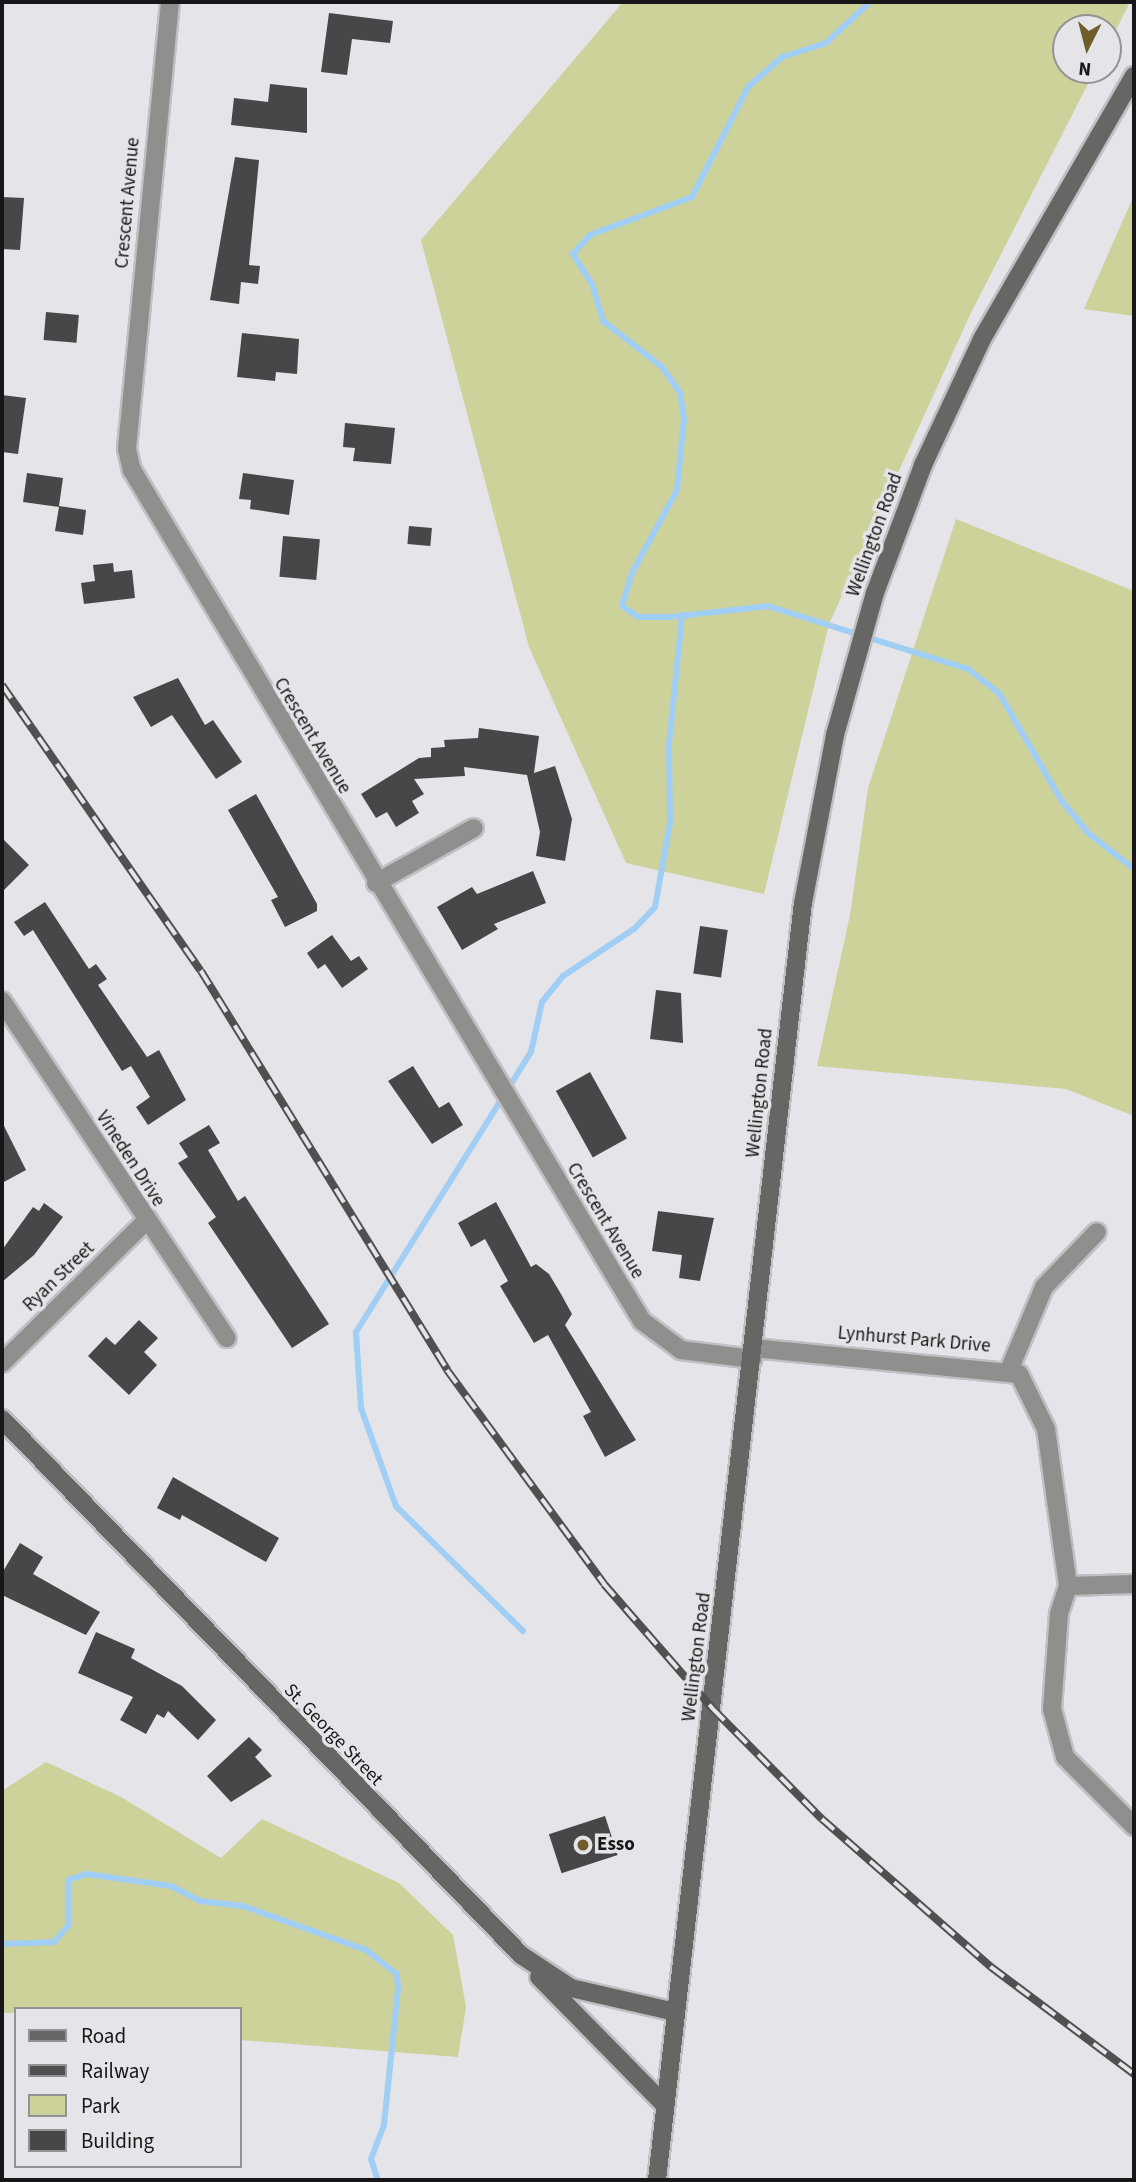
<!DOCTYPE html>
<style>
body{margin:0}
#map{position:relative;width:1136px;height:2182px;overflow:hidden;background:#e5e4e8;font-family:"Source Sans 3",sans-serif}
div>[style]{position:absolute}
.green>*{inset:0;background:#cdd29b}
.stream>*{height:6px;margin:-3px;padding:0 3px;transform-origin:3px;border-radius:3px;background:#a0cef5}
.building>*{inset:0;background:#494649;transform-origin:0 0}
.roads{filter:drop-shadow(2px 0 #c0bfc3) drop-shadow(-2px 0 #c0bfc3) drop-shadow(0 2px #c0bfc3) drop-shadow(0 -2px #c0bfc3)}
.street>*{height:18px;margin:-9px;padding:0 9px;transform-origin:9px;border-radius:9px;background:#8f908e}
.secondary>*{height:18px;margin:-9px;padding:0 9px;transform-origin:9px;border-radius:9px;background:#666765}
.rail>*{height:8px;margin-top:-4px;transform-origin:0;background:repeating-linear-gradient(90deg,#e5e4e8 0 16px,#504f52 0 32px);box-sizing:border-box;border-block:2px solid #504f52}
.dots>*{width:19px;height:19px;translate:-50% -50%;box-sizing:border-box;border:4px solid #e5e4e8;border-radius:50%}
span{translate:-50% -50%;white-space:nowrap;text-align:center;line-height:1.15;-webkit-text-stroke:7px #e5e4e8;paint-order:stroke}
.street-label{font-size:19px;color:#171618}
.poi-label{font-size:19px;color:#171618;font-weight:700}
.left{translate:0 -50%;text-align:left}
.frame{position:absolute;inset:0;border:4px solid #171618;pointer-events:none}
.legend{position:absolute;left:14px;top:2007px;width:228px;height:161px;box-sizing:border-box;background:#e5e4e8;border:2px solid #939295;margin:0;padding:9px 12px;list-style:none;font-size:21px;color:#171618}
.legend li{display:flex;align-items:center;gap:14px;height:35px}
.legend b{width:35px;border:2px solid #939295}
.north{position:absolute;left:1052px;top:14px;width:70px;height:70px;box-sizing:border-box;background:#e5e4e8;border:2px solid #939295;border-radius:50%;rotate:186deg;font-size:19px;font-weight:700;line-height:28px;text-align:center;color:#171618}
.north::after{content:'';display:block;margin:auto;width:24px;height:32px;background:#6e5d2b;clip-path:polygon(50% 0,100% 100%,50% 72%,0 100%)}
</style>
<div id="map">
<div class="green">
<i style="clip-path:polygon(623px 2px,1130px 2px,1108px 46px,1108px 28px,1066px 28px,1066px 70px,1095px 70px,970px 315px,829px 624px,764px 894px,626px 863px,529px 647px,421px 240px)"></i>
<i style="clip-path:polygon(1134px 195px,1134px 316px,1084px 309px)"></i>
<i style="clip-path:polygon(956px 519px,1134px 591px,1134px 1116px,1066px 1089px,817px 1066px,850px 915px,868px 788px)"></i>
<i style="clip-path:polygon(46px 1762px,121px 1797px,221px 1858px,262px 1819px,399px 1883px,453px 1935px,466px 2007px,458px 2057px,240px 2040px,240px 2009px,2px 2013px,2px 1791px)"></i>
</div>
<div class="stream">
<i style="left:870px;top:2px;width:60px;rotate:137deg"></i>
<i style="left:826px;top:43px;width:46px;rotate:162.3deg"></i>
<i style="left:782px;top:57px;width:45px;rotate:138.6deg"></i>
<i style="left:748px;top:87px;width:123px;rotate:117deg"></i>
<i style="left:692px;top:197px;width:109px;rotate:159.6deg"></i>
<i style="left:590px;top:235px;width:25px;rotate:132deg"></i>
<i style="left:573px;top:254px;width:36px;rotate:58deg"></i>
<i style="left:592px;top:284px;width:39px;rotate:73deg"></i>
<i style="left:603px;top:321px;width:75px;rotate:37.9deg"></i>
<i style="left:662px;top:367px;width:32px;rotate:55deg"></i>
<i style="left:680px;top:393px;width:25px;rotate:81deg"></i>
<i style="left:684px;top:418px;width:72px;rotate:95.6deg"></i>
<i style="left:677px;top:490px;width:94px;rotate:118.5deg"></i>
<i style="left:632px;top:573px;width:34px;rotate:107deg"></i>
<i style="left:622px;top:606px;width:20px;rotate:33deg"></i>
<i style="left:639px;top:617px;width:31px"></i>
<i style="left:670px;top:617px;width:99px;rotate:-6.4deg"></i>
<i style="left:768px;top:606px;width:210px;rotate:17.5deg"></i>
<i style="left:968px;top:669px;width:39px;rotate:38deg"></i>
<i style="left:999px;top:693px;width:124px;rotate:59.9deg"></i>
<i style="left:1061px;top:800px;width:43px;rotate:50.7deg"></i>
<i style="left:1088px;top:833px;width:58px;rotate:38deg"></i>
<i style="left:523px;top:1631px;width:178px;rotate:-135.5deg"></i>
<i style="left:396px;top:1506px;width:104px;rotate:-109.7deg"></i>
<i style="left:361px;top:1408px;width:76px;rotate:-93.8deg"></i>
<i style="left:356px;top:1332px;width:330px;rotate:-58deg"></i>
<i style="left:531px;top:1052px;width:51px;rotate:-77.6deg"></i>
<i style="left:542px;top:1002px;width:33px;rotate:-51deg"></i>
<i style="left:563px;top:976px;width:85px;rotate:-33.5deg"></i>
<i style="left:634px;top:929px;width:30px;rotate:-46deg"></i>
<i style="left:655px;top:907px;width:85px;rotate:-79.9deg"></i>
<i style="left:670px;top:823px;width:79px;rotate:-90.7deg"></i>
<i style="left:669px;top:744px;width:130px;rotate:-84.2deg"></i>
<i style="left:2px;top:1944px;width:52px;rotate:-2.2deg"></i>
<i style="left:54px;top:1942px;width:21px;rotate:-49deg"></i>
<i style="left:68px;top:1926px;width:46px;rotate:-90deg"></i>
<i style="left:68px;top:1880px;width:19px;rotate:-18deg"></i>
<i style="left:86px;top:1874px;width:86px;rotate:8deg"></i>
<i style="left:171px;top:1886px;width:33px;rotate:27deg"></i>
<i style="left:200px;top:1901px;width:43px;rotate:6.6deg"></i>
<i style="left:243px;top:1906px;width:131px;rotate:19.7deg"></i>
<i style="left:366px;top:1950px;width:39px;rotate:38deg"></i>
<i style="left:397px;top:1974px;width:15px;rotate:86deg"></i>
<i style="left:398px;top:1989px;width:137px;rotate:95.9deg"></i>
<i style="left:384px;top:2125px;width:36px;rotate:111deg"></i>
<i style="left:371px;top:2159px;width:22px;rotate:72deg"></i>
</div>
<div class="building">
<i style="clip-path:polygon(329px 13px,393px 21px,390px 43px,352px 39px,347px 75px,321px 72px)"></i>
<i style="clip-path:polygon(270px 84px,307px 88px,307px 133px,231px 125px,234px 98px,268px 102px)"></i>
<i style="clip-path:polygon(235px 157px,259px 160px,249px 265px,260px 266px,258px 284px,241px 282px,239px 304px,210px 300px)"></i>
<i style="clip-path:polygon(2px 197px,24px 198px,20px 250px,2px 249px)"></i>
<i style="left:46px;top:312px;width:33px;height:28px;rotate:5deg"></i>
<i style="clip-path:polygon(242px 333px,299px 339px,297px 374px,276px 372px,275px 381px,237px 377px)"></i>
<i style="clip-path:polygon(2px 395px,26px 398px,18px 454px,2px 452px)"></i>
<i style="clip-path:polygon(345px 423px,395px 428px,391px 464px,353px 461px,355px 448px,343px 447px)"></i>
<i style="clip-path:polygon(27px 473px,63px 478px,59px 506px,86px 510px,83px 535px,55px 531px,59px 507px,23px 502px)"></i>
<i style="clip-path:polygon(243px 473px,294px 480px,289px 515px,250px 509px,251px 500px,239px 499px)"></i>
<i style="left:409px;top:526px;width:23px;height:18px;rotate:5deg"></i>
<i style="left:283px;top:536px;width:37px;height:41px;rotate:5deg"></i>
<i style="clip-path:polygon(113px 563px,114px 572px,132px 570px,135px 598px,84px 604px,81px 583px,95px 581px,93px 565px)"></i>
<i style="clip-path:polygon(178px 678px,205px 725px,213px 720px,242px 762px,216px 779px,172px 715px,151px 727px,133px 697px)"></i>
<i style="clip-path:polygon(479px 728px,539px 736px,534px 773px,555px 766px,572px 819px,565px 861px,536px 856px,540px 832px,527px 775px,464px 767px,465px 776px,414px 779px,424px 794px,412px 801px,419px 813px,396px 827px,387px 812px,376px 818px,361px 794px,419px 758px,431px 757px,431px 748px,445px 747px,444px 740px,478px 738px)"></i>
<i style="clip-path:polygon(256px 794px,317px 904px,317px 911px,285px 927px,271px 900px,278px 897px,228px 810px)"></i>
<i style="clip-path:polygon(2px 838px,29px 865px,2px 892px)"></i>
<i style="clip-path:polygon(533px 871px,546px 903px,494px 924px,498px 929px,462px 950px,437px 907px,472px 887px,477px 894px)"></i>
<i style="clip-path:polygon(45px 902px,89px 969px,96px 964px,107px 979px,98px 985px,147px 1057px,159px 1050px,186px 1100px,148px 1125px,136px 1107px,150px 1097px,131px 1066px,122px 1071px,33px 930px,24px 936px,14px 922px)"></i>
<i style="left:700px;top:926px;width:28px;height:48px;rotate:8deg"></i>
<i style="clip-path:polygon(332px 935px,351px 961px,359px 956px,368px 969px,342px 988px,325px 964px,318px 969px,307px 953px)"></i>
<i style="clip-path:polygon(656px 990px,681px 993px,683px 1043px,650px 1039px)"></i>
<i style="clip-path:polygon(413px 1066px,439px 1108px,449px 1102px,463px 1125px,432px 1144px,388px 1081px)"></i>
<i style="left:590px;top:1072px;width:76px;height:39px;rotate:61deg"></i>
<i style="clip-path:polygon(2px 1122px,26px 1170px,2px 1183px)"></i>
<i style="clip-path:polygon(209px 1125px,220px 1143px,208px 1150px,238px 1201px,245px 1196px,329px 1324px,292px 1348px,208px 1223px,216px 1217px,178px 1163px,188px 1157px,179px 1143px)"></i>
<i style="clip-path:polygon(496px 1202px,531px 1267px,536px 1264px,549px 1274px,561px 1294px,572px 1314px,565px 1325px,636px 1440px,605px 1457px,583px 1416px,591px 1412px,548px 1335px,534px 1343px,500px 1286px,508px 1281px,485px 1239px,471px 1247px,458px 1223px)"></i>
<i style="clip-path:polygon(44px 1203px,63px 1217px,34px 1255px,2px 1282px,2px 1250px,33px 1207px,39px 1211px)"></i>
<i style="clip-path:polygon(658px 1211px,714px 1218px,700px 1281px,679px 1278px,682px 1255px,652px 1251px)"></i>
<i style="clip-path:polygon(139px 1320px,158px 1338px,144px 1352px,157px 1365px,129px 1395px,88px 1356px,106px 1337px,115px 1345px)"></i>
<i style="clip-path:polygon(173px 1477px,279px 1538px,266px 1562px,182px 1515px,180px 1520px,157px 1508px)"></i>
<i style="clip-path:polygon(20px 1543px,43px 1557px,33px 1574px,100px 1612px,86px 1635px,2px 1595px,2px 1573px)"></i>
<i style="clip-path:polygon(96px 1632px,135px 1649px,131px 1658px,182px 1686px,216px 1720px,198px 1740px,168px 1711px,164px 1718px,157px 1714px,146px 1734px,120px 1720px,133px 1697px,78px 1673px)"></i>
<i style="clip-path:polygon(249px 1737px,262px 1750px,255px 1757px,272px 1776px,231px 1802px,207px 1776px)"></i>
<i style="left:605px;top:1816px;width:41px;height:59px;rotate:72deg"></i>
</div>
<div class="roads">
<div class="street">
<i style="left:170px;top:2px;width:449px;rotate:95.5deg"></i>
<i style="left:127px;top:449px;width:22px;rotate:77deg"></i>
<i style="left:132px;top:470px;width:992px;rotate:59.07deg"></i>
<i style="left:642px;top:1321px;width:49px;rotate:36.6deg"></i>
<i style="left:681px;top:1350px;width:72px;rotate:7.2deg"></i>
<i style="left:376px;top:883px;width:112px;rotate:-29.3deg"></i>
<i style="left:2px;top:1001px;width:405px;rotate:56.3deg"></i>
<i style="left:753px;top:1348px;width:267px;rotate:5.6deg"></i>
<i style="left:1019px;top:1374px;width:61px;rotate:63.9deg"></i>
<i style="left:1046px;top:1429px;width:159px;rotate:82deg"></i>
<i style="left:2px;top:1363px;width:202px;rotate:-44.6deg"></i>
<i style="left:1010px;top:1368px;width:88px;rotate:-67.2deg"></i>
<i style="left:1044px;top:1287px;width:76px;rotate:-46.1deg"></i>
<i style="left:1134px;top:1584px;width:66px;rotate:178.3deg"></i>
<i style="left:1068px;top:1586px;width:29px;rotate:108deg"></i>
<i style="left:1059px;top:1614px;width:95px;rotate:94.2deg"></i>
<i style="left:1052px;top:1709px;width:50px;rotate:74.8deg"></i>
<i style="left:1065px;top:1757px;width:98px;rotate:45deg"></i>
</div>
<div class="secondary">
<i style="left:2px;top:1419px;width:746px;rotate:45.92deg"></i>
<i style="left:521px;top:1955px;width:60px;rotate:33.4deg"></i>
<i style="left:571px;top:1988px;width:107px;rotate:13deg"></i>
<i style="left:539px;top:1977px;width:178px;rotate:45.5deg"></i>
<i style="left:657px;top:2180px;width:1285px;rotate:-83.48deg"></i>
<i style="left:803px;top:903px;width:171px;rotate:-79.2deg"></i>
<i style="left:835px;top:735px;width:148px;rotate:-74.3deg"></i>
<i style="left:875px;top:593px;width:137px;rotate:-69.4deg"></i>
<i style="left:923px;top:465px;width:139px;rotate:-64.9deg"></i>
<i style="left:982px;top:339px;width:304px;rotate:-60deg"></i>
</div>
</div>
<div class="rail">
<i style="left:2px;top:685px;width:348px;rotate:55.2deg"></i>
<i style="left:201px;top:971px;width:469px;rotate:58.3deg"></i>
<i style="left:447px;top:1370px;width:265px;rotate:53.7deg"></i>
<i style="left:604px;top:1584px;width:166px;rotate:48.9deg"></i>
<i style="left:713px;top:1709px;width:155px;rotate:45.3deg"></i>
<i style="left:822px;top:1819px;width:225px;rotate:41.2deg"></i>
<i style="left:991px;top:1967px;width:179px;rotate:36.8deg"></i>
</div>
<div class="dots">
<i style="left:583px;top:1845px;background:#6e5d2b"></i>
</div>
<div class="street-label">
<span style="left:128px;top:203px;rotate:-85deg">Crescent Avenue</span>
<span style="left:875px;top:535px;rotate:-70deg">Wellington Road</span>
<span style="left:312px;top:736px;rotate:59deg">Crescent Avenue</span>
<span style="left:760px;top:1093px;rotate:-84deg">Wellington Road</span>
<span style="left:130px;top:1159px;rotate:57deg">Vineden Drive</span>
<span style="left:605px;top:1221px;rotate:59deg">Crescent Avenue</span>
<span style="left:59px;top:1277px;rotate:-44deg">Ryan Street</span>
<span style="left:914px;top:1340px;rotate:5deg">Lynhurst Park Drive</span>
<span style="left:697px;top:1657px;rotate:-83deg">Wellington Road</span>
<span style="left:333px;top:1735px;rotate:46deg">St. George Street</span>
</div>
<div class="poi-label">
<span class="left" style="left:597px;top:1845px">Esso</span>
</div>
<div class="frame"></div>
<ul class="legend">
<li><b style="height:9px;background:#666765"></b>Road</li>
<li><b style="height:9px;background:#504f52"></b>Railway</li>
<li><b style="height:19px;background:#cdd29b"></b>Park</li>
<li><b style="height:19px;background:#494649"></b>Building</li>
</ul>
<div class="north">N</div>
</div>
